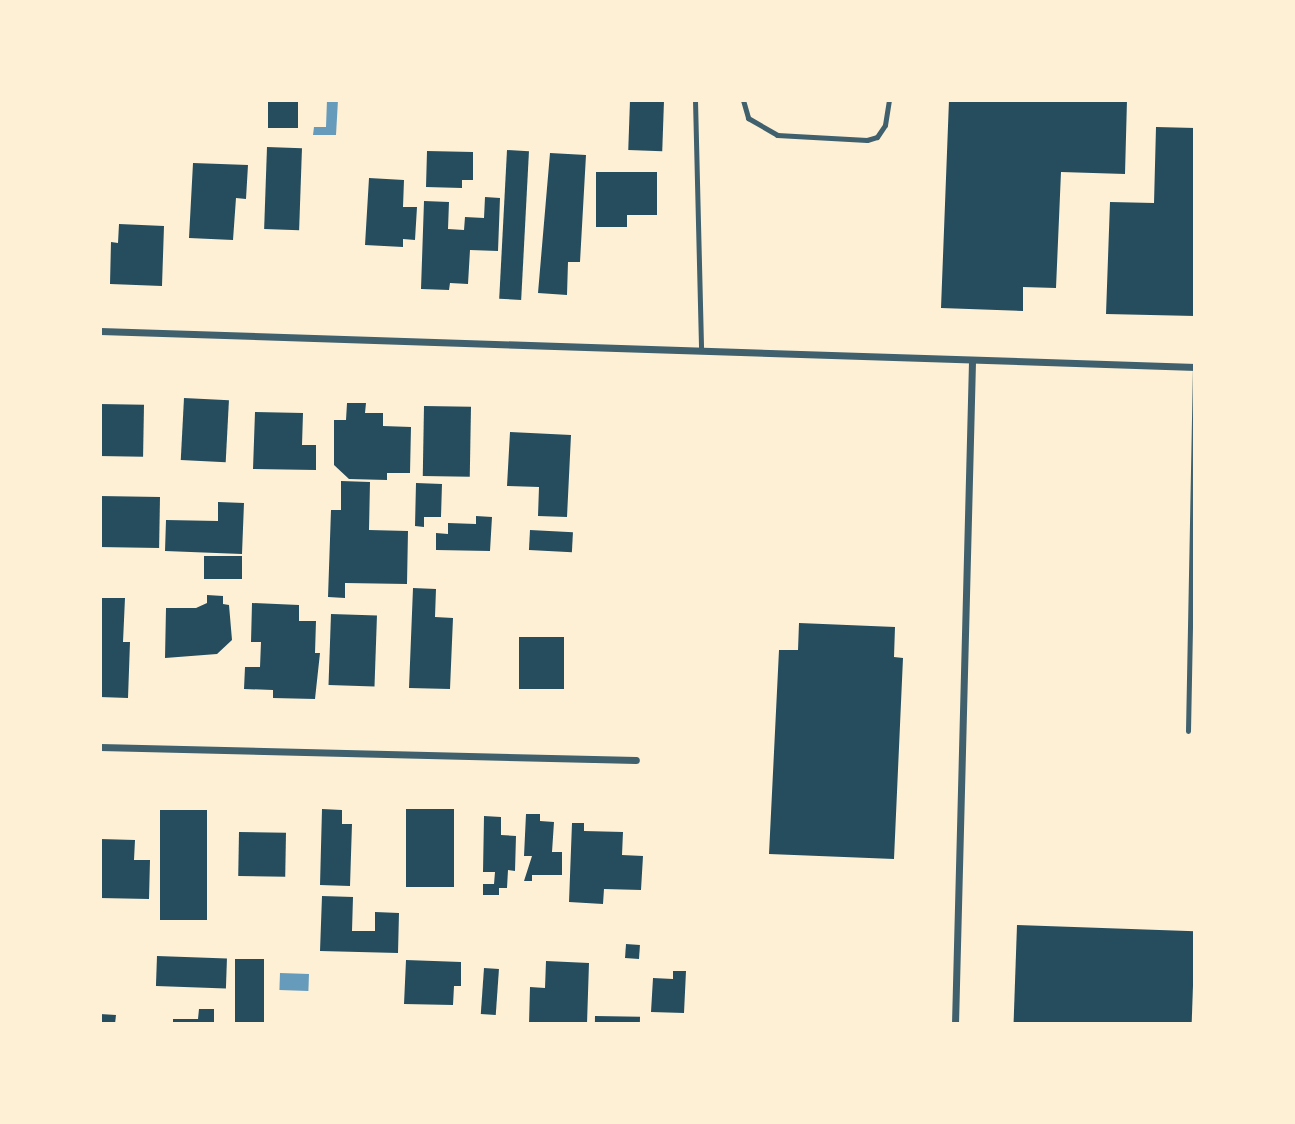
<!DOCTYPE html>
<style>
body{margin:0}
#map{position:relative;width:1295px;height:1124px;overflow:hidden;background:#fdf0d5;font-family:Lato,sans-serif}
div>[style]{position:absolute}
.water>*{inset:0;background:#669bbc;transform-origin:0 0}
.building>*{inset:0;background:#264d5e;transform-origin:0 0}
.service>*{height:5px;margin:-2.5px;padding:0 2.5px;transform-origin:2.5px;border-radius:2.5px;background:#3f606c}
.minor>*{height:7px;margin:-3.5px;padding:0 3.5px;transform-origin:3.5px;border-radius:3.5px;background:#3f606c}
span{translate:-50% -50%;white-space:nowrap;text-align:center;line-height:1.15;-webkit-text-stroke:6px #fdf0d5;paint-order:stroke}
.frame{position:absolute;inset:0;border:102px solid #fdf0d5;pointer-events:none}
</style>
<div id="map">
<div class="water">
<i style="clip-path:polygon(327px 100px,338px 100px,336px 135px,313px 135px,314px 127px,326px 127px)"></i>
<i style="left:280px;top:973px;width:29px;height:17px;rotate:2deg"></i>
</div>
<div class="building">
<i style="left:268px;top:100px;width:30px;height:28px"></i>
<i style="left:630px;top:100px;width:34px;height:50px;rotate:2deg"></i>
<i style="clip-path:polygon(949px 100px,1127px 100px,1125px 174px,1061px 172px,1056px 288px,1023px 287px,1023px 311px,941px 308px)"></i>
<i style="clip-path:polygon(1156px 127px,1195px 128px,1195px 316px,1106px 314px,1110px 202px,1154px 203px)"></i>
<i style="left:267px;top:147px;width:35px;height:82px;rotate:2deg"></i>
<i style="left:507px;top:150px;width:22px;height:149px;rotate:3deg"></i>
<i style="clip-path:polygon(427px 151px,473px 152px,473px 180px,462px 180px,462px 188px,426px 187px)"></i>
<i style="clip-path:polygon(550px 153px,586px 155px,580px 262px,568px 262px,567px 295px,538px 293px)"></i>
<i style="clip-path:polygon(193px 163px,248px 165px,246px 199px,236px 198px,233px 240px,189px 238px)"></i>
<i style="clip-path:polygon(596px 172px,657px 172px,657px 215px,627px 215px,627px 227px,596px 227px)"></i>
<i style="clip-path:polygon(369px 178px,404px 180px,403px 207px,417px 207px,415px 240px,403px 239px,403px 247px,365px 245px)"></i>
<i style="clip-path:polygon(485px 197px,500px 198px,498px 251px,470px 250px,468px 284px,450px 283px,449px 290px,421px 289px,424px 201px,449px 202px,448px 229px,464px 230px,465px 217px,484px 218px)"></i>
<i style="clip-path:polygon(119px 224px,164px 226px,162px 286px,110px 284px,111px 242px,118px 243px)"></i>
<i style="left:184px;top:398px;width:45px;height:62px;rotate:3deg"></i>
<i style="clip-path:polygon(347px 403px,366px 403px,365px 413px,383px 413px,383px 426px,411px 427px,410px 473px,387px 473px,387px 480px,349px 479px,334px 465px,334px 420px,346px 420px)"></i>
<i style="left:100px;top:404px;width:44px;height:52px;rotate:1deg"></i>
<i style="left:424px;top:406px;width:47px;height:70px;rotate:1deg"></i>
<i style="clip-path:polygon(255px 412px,303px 413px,302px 445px,316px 445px,316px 470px,253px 469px)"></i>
<i style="clip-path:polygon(510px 432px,571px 435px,567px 517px,538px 516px,539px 487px,507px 486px)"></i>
<i style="clip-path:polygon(341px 481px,370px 482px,369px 530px,408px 531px,407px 584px,345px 583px,345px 598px,328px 597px,331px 510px,341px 510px)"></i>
<i style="clip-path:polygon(416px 483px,442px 484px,441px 517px,424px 517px,424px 527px,415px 526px)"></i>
<i style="left:100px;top:496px;width:60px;height:51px;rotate:1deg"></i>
<i style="clip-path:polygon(218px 502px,244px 503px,242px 554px,165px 551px,166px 520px,218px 521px)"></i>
<i style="clip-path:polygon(476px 516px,492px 517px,490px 551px,436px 550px,436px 533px,448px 534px,448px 523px,476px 524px)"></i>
<i style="left:530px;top:530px;width:43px;height:20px;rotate:3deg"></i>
<i style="left:204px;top:556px;width:38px;height:23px"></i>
<i style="clip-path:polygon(413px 588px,436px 589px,435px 617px,453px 618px,450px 689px,409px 688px)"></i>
<i style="clip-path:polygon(207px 595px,223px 596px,223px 604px,229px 605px,232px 640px,217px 654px,165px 658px,166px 608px,196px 608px,207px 603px)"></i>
<i style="clip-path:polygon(100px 598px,125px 598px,123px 642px,130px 642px,128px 698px,100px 697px)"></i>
<i style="clip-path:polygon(252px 603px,299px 605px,299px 621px,316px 621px,315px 653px,320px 653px,315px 699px,273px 698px,273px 690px,244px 689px,245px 667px,260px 667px,261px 642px,251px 642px)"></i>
<i style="left:331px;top:614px;width:46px;height:71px;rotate:2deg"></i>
<i style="clip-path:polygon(799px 623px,895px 627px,894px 657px,903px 658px,894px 859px,769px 854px,779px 650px,798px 650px)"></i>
<i style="left:519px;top:637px;width:45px;height:52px"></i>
<i style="clip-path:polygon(322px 809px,342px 810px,342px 824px,352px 824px,350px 886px,320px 885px)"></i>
<i style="left:406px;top:809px;width:48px;height:78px"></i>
<i style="left:160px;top:810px;width:47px;height:110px"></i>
<i style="clip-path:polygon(526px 814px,540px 814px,540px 821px,554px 822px,552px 852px,562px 852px,562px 875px,532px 875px,532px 881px,524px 881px,532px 856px,524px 856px)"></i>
<i style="clip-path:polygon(484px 816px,501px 817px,501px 835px,516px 836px,515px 871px,508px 870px,507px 888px,499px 888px,499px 895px,483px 895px,483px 884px,494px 884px,495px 872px,483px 872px)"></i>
<i style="clip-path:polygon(572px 823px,584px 823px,584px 831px,623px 832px,622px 855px,643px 856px,641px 890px,604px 889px,603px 904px,569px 902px)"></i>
<i style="left:239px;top:832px;width:47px;height:44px;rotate:1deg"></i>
<i style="clip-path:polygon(100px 839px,135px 840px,134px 860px,150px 860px,149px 899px,100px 898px)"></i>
<i style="clip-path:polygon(322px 896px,353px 897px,352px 931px,375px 931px,375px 912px,399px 913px,398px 953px,320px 951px)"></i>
<i style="left:1017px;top:925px;width:178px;height:98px;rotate:2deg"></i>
<i style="left:626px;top:944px;width:14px;height:14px;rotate:4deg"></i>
<i style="left:157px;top:956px;width:70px;height:30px;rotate:2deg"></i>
<i style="left:235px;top:959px;width:29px;height:65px"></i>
<i style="clip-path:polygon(406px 960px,461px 962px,461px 986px,454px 986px,453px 1005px,404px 1004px)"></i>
<i style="clip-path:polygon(546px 961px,589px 963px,587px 1024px,529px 1024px,530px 987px,545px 988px)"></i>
<i style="left:484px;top:968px;width:15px;height:46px;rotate:4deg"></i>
<i style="clip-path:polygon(673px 971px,686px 971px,684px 1013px,651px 1012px,653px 978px,673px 979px)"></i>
<i style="clip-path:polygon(199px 1009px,214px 1009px,214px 1024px,173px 1024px,173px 1019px,198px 1019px)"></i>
<i style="clip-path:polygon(100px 1014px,116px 1015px,115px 1024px,100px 1024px)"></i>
<i style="left:595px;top:1016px;width:45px;height:8px;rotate:1deg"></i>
</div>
<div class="service">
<i style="left:695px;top:100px;width:251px;rotate:88.6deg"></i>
<i style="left:743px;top:100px;width:19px;rotate:74deg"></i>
<i style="left:748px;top:118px;width:34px;rotate:30deg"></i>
<i style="left:777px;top:135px;width:90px;rotate:3.2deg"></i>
<i style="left:867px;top:140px;width:10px;rotate:-17deg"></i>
<i style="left:877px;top:137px;width:14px;rotate:-56deg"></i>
<i style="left:885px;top:125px;width:25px;rotate:-81deg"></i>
<i style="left:1188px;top:731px;width:364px;rotate:-88.9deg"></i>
</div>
<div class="minor">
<i style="left:100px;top:331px;width:1096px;rotate:1.88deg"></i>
<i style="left:100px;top:747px;width:536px;rotate:1.39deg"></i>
<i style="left:955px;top:1024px;width:664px;rotate:-88.53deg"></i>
</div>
<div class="frame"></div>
</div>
